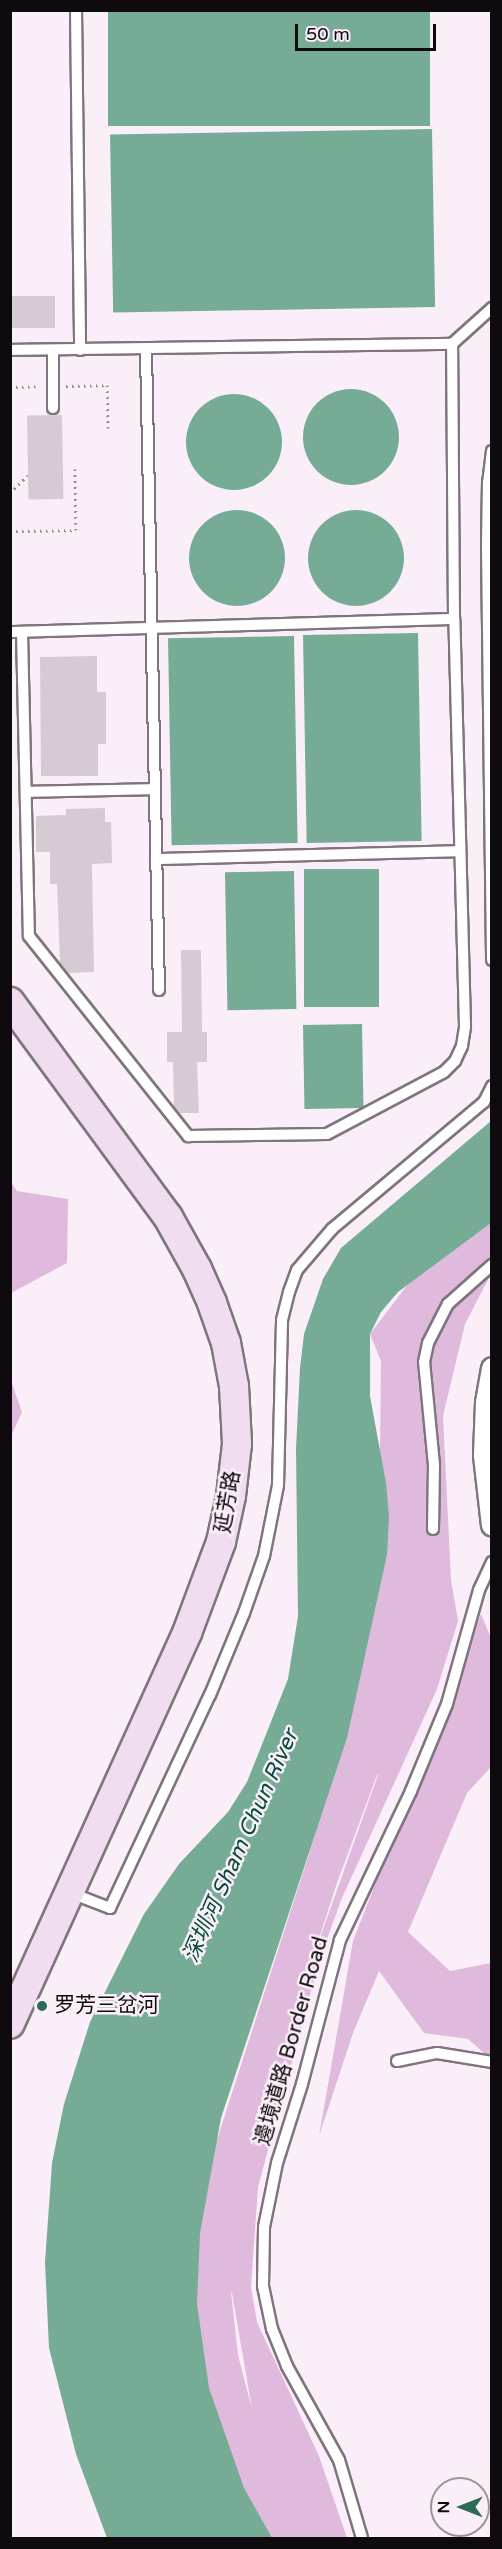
<!DOCTYPE html>
<meta charset="utf-8">
<style>
body{margin:0}
#map{position:relative;width:502px;height:2549px;overflow:hidden;background:#faeef9;font-family:"Varela Round","Noto Sans SC",sans-serif}
div>[style]{position:absolute}
.green>*{inset:0;background:#dfbadc}
.water>*{inset:0;background:#76ab96;transform-origin:0 0}
.round{border-radius:50%}
.building>*{inset:0;background:#d6cbd5;transform-origin:0 0}
.path>*{height:3px;margin-top:-1.5px;transform-origin:0;background:repeating-linear-gradient(90deg,#948b93 0 1.5px,transparent 0 6px)}
.roads{filter:drop-shadow(2px 0 #7f757e) drop-shadow(-2px 0 #7f757e) drop-shadow(0 2px #7f757e) drop-shadow(0 -2px #7f757e)}
.lane>*{height:10px;margin:-5px;padding:0 5px;transform-origin:5px;border-radius:5px;background:#fff}
.street>*{height:21px;margin:-10.5px;padding:0 10.5px;transform-origin:10.5px;border-radius:10.5px;background:#fff}
.secondary>*{height:28px;margin:-14px;padding:0 14px;transform-origin:14px;border-radius:14px;background:#f1ddf0}
.dots>*{width:16px;height:16px;translate:-50% -50%;box-sizing:border-box;border:3px solid #faeef9;border-radius:50%}
span{translate:-50% -50%;white-space:nowrap;text-align:center;line-height:1.15;-webkit-text-stroke:5px #faeef9;paint-order:stroke}
.street-label{font-size:21px;color:#0e0a0e}
.poi-label{font-size:21px;color:#0e0a0e}
.left{translate:0 -50%;text-align:left}
.water-label{font-size:22px;color:#044e3a;font-style:italic}
.frame{position:absolute;inset:0;border:12px solid #0e0a0e;pointer-events:none}
.north{position:absolute;left:430px;top:2477px;width:60px;height:60px;box-sizing:border-box;background:#faeef9;border:2px solid #9c939b;border-radius:50%;rotate:270deg;font-size:16px;font-weight:700;line-height:24px;text-align:center;color:#0e0a0e}
.north::after{content:'';display:block;margin:auto;width:21px;height:27px;background:#2e6b56;clip-path:polygon(50% 0,100% 100%,50% 72%,0 100%)}
.scale{position:absolute;left:295px;top:24px;width:141px;height:27px;box-sizing:border-box;border:3px solid #0e0a0e;border-top:0;padding-left:8px;font-size:18px;line-height:21px;white-space:nowrap;color:#0e0a0e;-webkit-text-stroke:4px #faeef9;paint-order:stroke}
</style>
<div id="map">
<div class="green">
<i style="clip-path:polygon(10px 1181px,17px 1191px,68px 1199px,67px 1263px,11px 1293px)"></i>
<i style="clip-path:polygon(evenodd,491px 1223px,491px 1274px,465px 1324px,443px 1416px,451px 1580px,458px 1621px,437px 1689px,342px 1898px,320px 1958px,258px 2187px,251px 2287px,257px 2322px,319px 2456px,347px 2538px,265px 2538px,198px 2385px,193px 2214px,309px 1854px,358px 1686px,387px 1555px,380px 1453px,381px 1361px,370px 1334px,408px 1284px,491px 1223px,377px 1775px,378px 1775px,311px 1963px,337px 1883px,377px 1775px,491px 1223px,231px 2292px,232px 2293px,252px 2409px,238px 2355px,231px 2292px)"></i>
<i style="clip-path:polygon(10px 1378px,22px 1412px,11px 1436px,10px 1436px)"></i>
<i style="clip-path:polygon(481px 1614px,491px 1638px,491px 1767px,467px 1793px,408px 1932px,450px 1971px,491px 1963px,491px 2059px,468px 2039px,424px 2033px,379px 1971px,353px 2033px,319px 2136px,353px 1941px)"></i>
</div>
<div class="water">
<i style="left:108px;top:11px;width:322px;height:115px"></i>
<i style="left:432px;top:129px;width:178px;height:322px;rotate:89deg"></i>
<i class="round" style="left:303px;top:389px;width:96px;height:96px"></i>
<i class="round" style="left:186px;top:394px;width:96px;height:96px"></i>
<i class="round" style="left:308px;top:510px;width:96px;height:96px"></i>
<i class="round" style="left:189px;top:510px;width:96px;height:96px"></i>
<i style="left:418px;top:633px;width:208px;height:115px;rotate:89deg"></i>
<i style="left:294px;top:636px;width:207px;height:126px;rotate:89deg"></i>
<i style="left:379px;top:869px;width:138px;height:75px;rotate:90deg"></i>
<i style="left:294px;top:871px;width:138px;height:69px;rotate:89deg"></i>
<i style="left:362px;top:1024px;width:84px;height:59px;rotate:89deg"></i>
<i style="clip-path:polygon(491px 1121px,491px 1223px,398px 1292px,381px 1312px,370px 1334px,370px 1396px,386px 1483px,389px 1517px,387px 1555px,347px 1738px,221px 2118px,200px 2233px,197px 2304px,209px 2388px,244px 2488px,272px 2538px,107px 2538px,76px 2454px,49px 2348px,45px 2262px,52px 2163px,64px 2104px,90px 2022px,144px 1914px,179px 1864px,228px 1812px,247px 1782px,288px 1679px,298px 1616px,296px 1449px,300px 1368px,304px 1334px,323px 1279px,341px 1248px)"></i>
</div>
<div class="building">
<i style="left:10px;top:296px;width:45px;height:32px"></i>
<i style="left:62px;top:415px;width:84px;height:35px;rotate:89deg"></i>
<i style="clip-path:polygon(97px 656px,97px 692px,106px 692px,106px 744px,98px 744px,98px 776px,41px 776px,40px 657px)"></i>
<i style="clip-path:polygon(105px 808px,105px 822px,111px 822px,112px 863px,92px 864px,94px 972px,68px 973px,60px 963px,57px 884px,50px 884px,50px 852px,36px 852px,36px 816px,66px 815px,66px 809px)"></i>
<i style="clip-path:polygon(181px 950px,201px 950px,202px 1032px,207px 1032px,207px 1062px,197px 1062px,199px 1113px,180px 1113px,174px 1107px,173px 1062px,167px 1062px,167px 1032px,182px 1032px)"></i>
</div>
<div class="path">
<i style="left:66px;top:386px;width:41px;rotate:-1.4deg"></i>
<i style="left:107px;top:385px;width:43px;rotate:88.7deg"></i>
<i style="left:10px;top:387px;width:29px;rotate:-2deg"></i>
<i style="left:10px;top:493px;width:25px;rotate:-45deg"></i>
<i style="left:10px;top:531px;width:66px;rotate:-0.9deg"></i>
<i style="left:76px;top:530px;width:61px;rotate:-90.9deg"></i>
</div>
<div class="roads">
<div class="lane">
<i style="left:76px;top:10px;width:340px;rotate:89.3deg"></i>
<i style="left:10px;top:350px;width:442px;rotate:-0.8deg"></i>
<i style="left:452px;top:344px;width:54px;rotate:-42deg"></i>
<i style="left:146px;top:350px;width:640px;rotate:88.84deg"></i>
<i style="left:53px;top:408px;width:58px;rotate:-90deg"></i>
<i style="left:492px;top:451px;width:31px;rotate:97deg"></i>
<i style="left:488px;top:482px;width:64px;rotate:90.9deg"></i>
<i style="left:487px;top:546px;width:414px;rotate:89.3deg"></i>
<i style="left:10px;top:632px;width:444px;rotate:-1.7deg"></i>
<i style="left:22px;top:632px;width:304px;rotate:88.7deg"></i>
<i style="left:29px;top:936px;width:256px;rotate:51.5deg"></i>
<i style="left:188px;top:1136px;width:139px;rotate:-0.8deg"></i>
<i style="left:327px;top:1134px;width:132px;rotate:-27.9deg"></i>
<i style="left:444px;top:1072px;width:16px;rotate:-45deg"></i>
<i style="left:455px;top:1061px;width:17px;rotate:-65deg"></i>
<i style="left:462px;top:1046px;width:20px;rotate:-81deg"></i>
<i style="left:465px;top:1026px;width:407px;rotate:-91.5deg"></i>
<i style="left:454px;top:619px;width:275px;rotate:-90.4deg"></i>
<i style="left:26px;top:792px;width:128px;rotate:-1.3deg"></i>
<i style="left:156px;top:859px;width:304px;rotate:-1.5deg"></i>
<i style="left:433px;top:1529px;width:64px;rotate:-89.1deg"></i>
<i style="left:434px;top:1465px;width:103px;rotate:-95.5deg"></i>
<i style="left:424px;top:1362px;width:19px;rotate:-78deg"></i>
<i style="left:428px;top:1343px;width:44px;rotate:-62.9deg"></i>
<i style="left:448px;top:1304px;width:59px;rotate:-41.6deg"></i>
<i style="left:71px;top:1893px;width:42px;rotate:21deg"></i>
<i style="left:110px;top:1908px;width:235px;rotate:-64.9deg"></i>
<i style="left:210px;top:1695px;width:89px;rotate:-67.5deg"></i>
<i style="left:244px;top:1613px;width:60px;rotate:-70.7deg"></i>
<i style="left:264px;top:1556px;width:72px;rotate:-78.8deg"></i>
<i style="left:278px;top:1485px;width:165px;rotate:-88.6deg"></i>
<i style="left:282px;top:1320px;width:29px;rotate:-76deg"></i>
<i style="left:289px;top:1292px;width:23px;rotate:-70deg"></i>
<i style="left:297px;top:1270px;width:54px;rotate:-49.5deg"></i>
<i style="left:332px;top:1229px;width:198px;rotate:-39.9deg"></i>
<i style="left:484px;top:1102px;width:18px;rotate:-63deg"></i>
<i style="left:397px;top:2061px;width:41px;rotate:-11.3deg"></i>
<i style="left:437px;top:2053px;width:56px;rotate:9.3deg"></i>
<i style="left:362px;top:2538px;width:81px;rotate:-106.4deg"></i>
<i style="left:339px;top:2460px;width:107px;rotate:-119deg"></i>
<i style="left:287px;top:2366px;width:40px;rotate:-112deg"></i>
<i style="left:272px;top:2329px;width:44px;rotate:-101.8deg"></i>
<i style="left:263px;top:2286px;width:59px;rotate:-89deg"></i>
<i style="left:264px;top:2227px;width:65px;rotate:-78.5deg"></i>
<i style="left:277px;top:2163px;width:83px;rotate:-72.4deg"></i>
<i style="left:302px;top:2084px;width:149px;rotate:-75.2deg"></i>
<i style="left:340px;top:1940px;width:165px;rotate:-64.5deg"></i>
<i style="left:411px;top:1791px;width:94px;rotate:-67.5deg"></i>
<i style="left:447px;top:1704px;width:118px;rotate:-74.3deg"></i>
<i style="left:479px;top:1590px;width:31px;rotate:-65deg"></i>
</div>
<div class="street">
<i style="left:492px;top:1368px;width:35px;rotate:100deg"></i>
<i style="left:486px;top:1402px;width:53px;rotate:92.2deg"></i>
<i style="left:484px;top:1455px;width:70px;rotate:83.5deg"></i>
</div>
<div class="secondary">
<i style="left:10px;top:1002px;width:267px;rotate:53.7deg"></i>
<i style="left:168px;top:1217px;width:60px;rotate:60.9deg"></i>
<i style="left:197px;top:1269px;width:37px;rotate:66deg"></i>
<i style="left:212px;top:1303px;width:42px;rotate:70.7deg"></i>
<i style="left:226px;top:1343px;width:44px;rotate:79.5deg"></i>
<i style="left:234px;top:1386px;width:58px;rotate:87deg"></i>
<i style="left:237px;top:1444px;width:52px;rotate:96.6deg"></i>
<i style="left:231px;top:1496px;width:47px;rotate:102.3deg"></i>
<i style="left:221px;top:1542px;width:97px;rotate:110.5deg"></i>
<i style="left:187px;top:1633px;width:429px;rotate:114.4deg"></i>
</div>
</div>
<div class="dots">
<i style="left:42px;top:2006px;background:#2e6b56"></i>
</div>
<div class="street-label">
<span style="left:228px;top:1502px;rotate:-80deg">延芳路</span>
<span style="left:292px;top:2041px;rotate:-74deg">邊境道路 Border Road</span>
</div>
<div class="poi-label">
<span class="left" style="left:54px;top:2006px">罗芳三岔河</span>
</div>
<div class="water-label">
<span style="left:241px;top:1846px;rotate:-66deg">深圳河 Sham Chun River</span>
</div>
<div class="frame"></div>
<div class="north">N</div>
<div class="scale">50 m</div>
</div>
